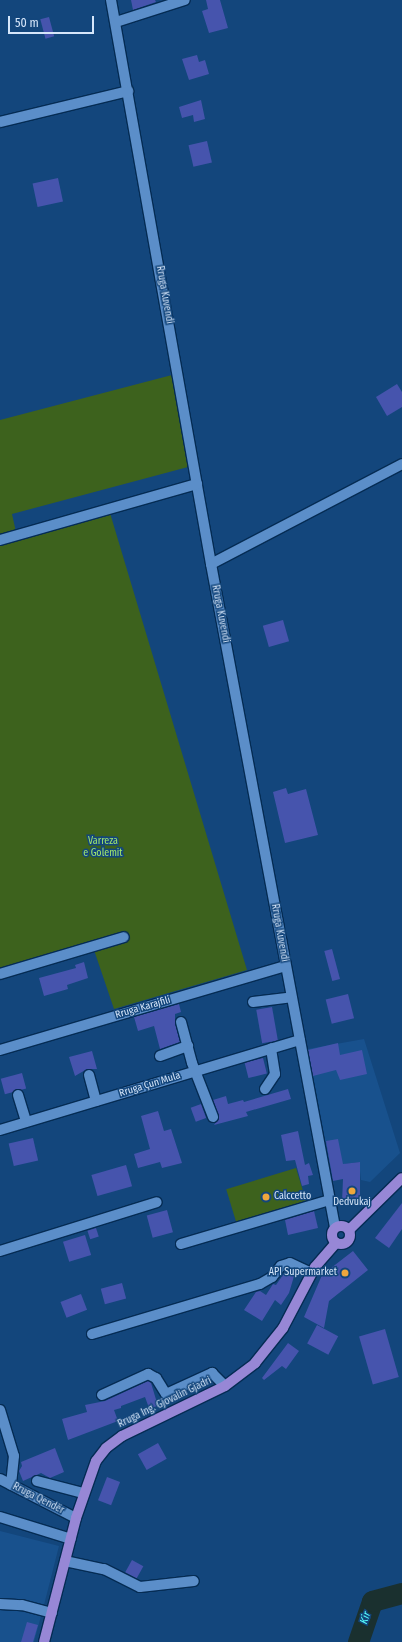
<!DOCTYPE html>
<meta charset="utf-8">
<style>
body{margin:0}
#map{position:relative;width:402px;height:1642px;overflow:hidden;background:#13467c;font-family:"Fira Sans Condensed",sans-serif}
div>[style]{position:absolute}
.built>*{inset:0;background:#18518d}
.green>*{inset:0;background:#3d621d;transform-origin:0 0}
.river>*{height:21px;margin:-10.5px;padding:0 10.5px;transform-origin:10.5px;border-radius:10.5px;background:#1a302f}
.building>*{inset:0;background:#4654ad;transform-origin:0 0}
.roads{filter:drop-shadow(1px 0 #052c54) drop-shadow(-1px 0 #052c54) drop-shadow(0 1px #052c54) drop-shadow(0 -1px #052c54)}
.minor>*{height:10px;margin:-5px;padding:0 5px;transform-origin:5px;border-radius:5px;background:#5b8ec9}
.major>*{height:10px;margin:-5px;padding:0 5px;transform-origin:5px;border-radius:5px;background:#9787d6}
.major>.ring{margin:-5px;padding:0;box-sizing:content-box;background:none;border:10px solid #9787d6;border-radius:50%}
.dots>*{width:11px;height:11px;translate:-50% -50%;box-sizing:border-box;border:2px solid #13467c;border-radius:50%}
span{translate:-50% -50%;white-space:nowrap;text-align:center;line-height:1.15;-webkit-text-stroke:3px #13467c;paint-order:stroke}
.street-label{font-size:10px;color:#d6e6fa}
.park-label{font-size:10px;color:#a2e76b}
.poi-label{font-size:10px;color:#d6e6fa}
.left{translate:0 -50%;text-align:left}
.right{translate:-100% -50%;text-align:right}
.water-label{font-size:11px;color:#55fffc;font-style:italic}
.scale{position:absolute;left:8px;top:16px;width:86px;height:18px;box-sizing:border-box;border:2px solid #d6e6fa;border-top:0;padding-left:5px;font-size:12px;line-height:14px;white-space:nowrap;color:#d6e6fa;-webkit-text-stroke:3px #13467c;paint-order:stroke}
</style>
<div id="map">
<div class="built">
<i style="clip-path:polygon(364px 1039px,400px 1153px,370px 1182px,361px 1180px,359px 1162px,330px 1166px,308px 1049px)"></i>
<i style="clip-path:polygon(0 1531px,59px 1546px,44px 1605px,40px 1604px,37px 1614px,41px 1616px,34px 1642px,0 1642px)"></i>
</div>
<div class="green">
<i style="clip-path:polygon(172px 375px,188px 467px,12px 514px,16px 532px,0 536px,0 420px)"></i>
<i style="clip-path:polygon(110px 513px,247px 970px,114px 1009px,94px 950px,0 978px,0 544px)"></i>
<i style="left:296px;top:1168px;width:39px;height:73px;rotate:73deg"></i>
</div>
<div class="river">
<i style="left:358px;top:1642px;width:43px;rotate:-71.1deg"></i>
<i style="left:372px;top:1601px;width:31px;rotate:-15deg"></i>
</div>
<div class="building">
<i style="clip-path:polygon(131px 0,155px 0,156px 2px,133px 10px)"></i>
<i style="clip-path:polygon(206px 0,220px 0,228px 28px,209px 33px,202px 11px,208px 9px)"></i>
<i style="left:49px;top:17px;width:20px;height:9px;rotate:75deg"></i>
<i style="clip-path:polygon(197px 55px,199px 62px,205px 60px,209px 74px,189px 80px,182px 59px)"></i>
<i style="clip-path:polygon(201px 100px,205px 119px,194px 122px,193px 115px,182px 118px,179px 107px)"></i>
<i style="left:207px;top:141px;width:22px;height:19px;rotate:77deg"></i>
<i style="left:58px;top:178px;width:24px;height:26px;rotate:78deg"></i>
<i style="clip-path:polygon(397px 384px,402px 392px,402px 407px,387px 416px,376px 397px)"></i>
<i style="left:283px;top:620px;width:22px;height:21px;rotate:74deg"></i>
<i style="clip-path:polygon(286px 788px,288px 794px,306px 789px,318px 835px,285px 843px,273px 792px)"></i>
<i style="left:332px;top:949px;width:31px;height:8px;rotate:75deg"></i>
<i style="clip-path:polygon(84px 962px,88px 978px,67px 985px,68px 989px,44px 996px,39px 978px,76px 968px,75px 965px)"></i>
<i style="left:348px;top:994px;width:25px;height:23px;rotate:76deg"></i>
<i style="clip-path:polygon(179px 1004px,181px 1012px,175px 1014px,175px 1023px,180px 1042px,160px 1049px,154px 1026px,138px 1031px,134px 1017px)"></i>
<i style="left:272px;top:1007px;width:34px;height:16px;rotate:80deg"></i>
<i style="clip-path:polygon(338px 1043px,340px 1055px,362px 1050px,367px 1074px,340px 1080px,336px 1070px,313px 1076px,308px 1050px)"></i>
<i style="clip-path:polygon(92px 1051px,97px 1069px,87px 1069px,75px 1076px,69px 1057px)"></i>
<i style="left:263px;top:1058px;width:16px;height:19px;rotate:76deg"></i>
<i style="left:22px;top:1073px;width:16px;height:22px;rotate:75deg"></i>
<i style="clip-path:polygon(288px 1089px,291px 1099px,246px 1112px,248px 1116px,214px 1125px,219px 1118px,213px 1100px,226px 1096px,228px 1104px,243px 1100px,244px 1102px)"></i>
<i style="left:201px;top:1104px;width:15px;height:11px;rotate:70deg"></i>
<i style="clip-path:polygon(158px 1111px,164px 1131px,171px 1129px,182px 1163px,162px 1168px,160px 1162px,138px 1168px,134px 1154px,150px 1149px,141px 1116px)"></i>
<i style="clip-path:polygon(298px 1131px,305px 1165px,309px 1163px,313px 1175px,308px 1176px,309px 1184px,302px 1186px,295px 1160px,286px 1161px,281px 1135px)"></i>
<i style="left:33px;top:1138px;width:23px;height:25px;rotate:77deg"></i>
<i style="clip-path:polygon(338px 1139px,343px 1164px,360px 1162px,360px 1203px,342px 1202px,343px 1179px,333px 1181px,326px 1141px)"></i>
<i style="left:126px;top:1165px;width:22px;height:36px;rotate:74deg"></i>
<i style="clip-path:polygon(402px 1203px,402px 1229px,389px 1248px,375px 1238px)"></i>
<i style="left:167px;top:1210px;width:23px;height:21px;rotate:75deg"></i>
<i style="clip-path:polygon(314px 1211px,318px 1228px,288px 1235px,285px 1220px)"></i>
<i style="left:96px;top:1228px;width:9px;height:9px;rotate:72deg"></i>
<i style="left:85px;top:1235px;width:21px;height:23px;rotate:73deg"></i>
<i style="clip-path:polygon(353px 1251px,368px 1270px,329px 1301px,324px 1328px,304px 1317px,322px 1275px)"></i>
<i style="clip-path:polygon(289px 1270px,295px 1273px,289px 1293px,281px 1305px,275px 1300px,262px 1321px,244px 1310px,256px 1292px,260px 1291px,266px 1295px,273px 1284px,276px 1285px,285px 1272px)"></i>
<i style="left:122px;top:1283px;width:16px;height:22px;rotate:75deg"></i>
<i style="left:81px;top:1294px;width:17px;height:22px;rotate:69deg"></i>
<i style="left:317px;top:1325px;width:24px;height:21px;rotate:28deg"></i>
<i style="left:385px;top:1329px;width:50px;height:27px;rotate:74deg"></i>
<i style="clip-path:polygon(288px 1343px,299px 1351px,286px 1369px,282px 1366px,264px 1380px,262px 1378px)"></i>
<i style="clip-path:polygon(148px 1381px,151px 1383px,158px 1406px,149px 1408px,145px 1397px,121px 1406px,121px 1408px,114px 1410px,118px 1421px,68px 1440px,62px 1419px,87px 1412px,85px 1405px,105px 1401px)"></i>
<i style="left:158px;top:1443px;width:18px;height:23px;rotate:61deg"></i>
<i style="clip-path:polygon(55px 1448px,64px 1472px,50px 1478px,41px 1473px,23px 1481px,19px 1471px,22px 1466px,21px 1462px)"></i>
<i style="left:107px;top:1477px;width:14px;height:25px;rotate:21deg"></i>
<i style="left:132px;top:1560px;width:13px;height:14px;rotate:29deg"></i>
<i style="clip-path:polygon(27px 1622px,38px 1625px,33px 1642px,21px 1642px)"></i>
</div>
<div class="roads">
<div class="minor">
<i style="left:111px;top:0;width:573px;rotate:79.95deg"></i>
<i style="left:211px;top:564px;width:674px;rotate:79.41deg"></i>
<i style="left:116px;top:22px;width:72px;rotate:-17.7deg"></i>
<i style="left:0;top:122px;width:132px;rotate:-13.6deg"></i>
<i style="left:0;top:540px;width:205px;rotate:-15.9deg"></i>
<i style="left:211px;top:564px;width:216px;rotate:-27.6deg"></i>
<i style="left:0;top:974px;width:129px;rotate:-16.6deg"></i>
<i style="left:253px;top:1002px;width:38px;rotate:-7deg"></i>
<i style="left:181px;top:1022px;width:42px;rotate:75deg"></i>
<i style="left:192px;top:1063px;width:58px;rotate:68.7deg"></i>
<i style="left:0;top:1050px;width:297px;rotate:-16.4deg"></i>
<i style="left:160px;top:1056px;width:30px;rotate:-20deg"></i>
<i style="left:89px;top:1075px;width:27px;rotate:75deg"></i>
<i style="left:265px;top:1089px;width:18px;rotate:-56deg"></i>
<i style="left:275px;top:1074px;width:26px;rotate:-99deg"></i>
<i style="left:18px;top:1095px;width:28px;rotate:73deg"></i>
<i style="left:0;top:1130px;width:313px;rotate:-16.7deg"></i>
<i style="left:181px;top:1244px;width:155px;rotate:-16.5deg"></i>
<i style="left:0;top:1251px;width:164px;rotate:-17.3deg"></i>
<i style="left:92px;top:1334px;width:175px;rotate:-16.6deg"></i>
<i style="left:260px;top:1284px;width:14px;rotate:-30deg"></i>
<i style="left:272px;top:1277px;width:14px;rotate:-51deg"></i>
<i style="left:281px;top:1266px;width:9px;rotate:-18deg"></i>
<i style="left:290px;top:1263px;width:23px;rotate:25deg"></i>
<i style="left:102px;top:1395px;width:51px;rotate:-24.5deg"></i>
<i style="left:148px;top:1374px;width:9px;rotate:27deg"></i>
<i style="left:156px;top:1378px;width:19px;rotate:58deg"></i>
<i style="left:166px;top:1394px;width:51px;rotate:-24.5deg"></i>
<i style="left:212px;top:1373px;width:18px;rotate:45deg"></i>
<i style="left:0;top:1410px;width:48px;rotate:73.1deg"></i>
<i style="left:14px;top:1456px;width:29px;rotate:96deg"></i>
<i style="left:0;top:1479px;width:85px;rotate:27.2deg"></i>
<i style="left:37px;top:1481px;width:48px;rotate:14.6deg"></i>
<i style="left:0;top:1517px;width:74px;rotate:17.2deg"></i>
<i style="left:65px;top:1561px;width:40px;rotate:12deg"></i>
<i style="left:104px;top:1569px;width:40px;rotate:26.6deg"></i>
<i style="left:140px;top:1587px;width:54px;rotate:-6.3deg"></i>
<i style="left:0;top:1604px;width:22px;rotate:3deg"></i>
<i style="left:22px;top:1605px;width:31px;rotate:15deg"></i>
</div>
<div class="major">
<i class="ring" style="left:332px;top:1226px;width:8px;height:8px"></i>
<i style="left:349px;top:1230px;width:74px;rotate:-44.5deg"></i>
<i style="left:44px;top:1642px;width:128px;rotate:-75.5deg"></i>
<i style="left:76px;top:1518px;width:60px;rotate:-70.7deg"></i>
<i style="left:96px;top:1461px;width:16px;rotate:-52deg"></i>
<i style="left:106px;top:1448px;width:20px;rotate:-37deg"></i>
<i style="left:122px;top:1436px;width:114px;rotate:-25.9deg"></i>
<i style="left:225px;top:1386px;width:38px;rotate:-37deg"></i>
<i style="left:255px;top:1363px;width:45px;rotate:-51.3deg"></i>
<i style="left:283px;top:1328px;width:69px;rotate:-62.3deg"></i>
<i style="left:315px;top:1267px;width:32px;rotate:-49deg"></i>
</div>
</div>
<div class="dots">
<i style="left:352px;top:1191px;background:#eea73d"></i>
<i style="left:266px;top:1197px;background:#eea73d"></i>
<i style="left:345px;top:1273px;background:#eea73d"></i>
</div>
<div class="street-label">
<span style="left:164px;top:295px;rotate:80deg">Rruga Kuvendi</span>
<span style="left:220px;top:614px;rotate:79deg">Rruga Kuvendi</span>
<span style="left:279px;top:933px;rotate:80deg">Rruga Kuvendi</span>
<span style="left:143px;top:1008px;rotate:-16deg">Rruga Karajfili</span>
<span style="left:150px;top:1085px;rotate:-17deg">Rruga Çun Mula</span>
<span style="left:165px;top:1403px;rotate:-26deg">Rruga Ing. Gjovalin Gjadri</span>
<span style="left:38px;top:1499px;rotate:27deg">Rruga Qendër</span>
</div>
<div class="park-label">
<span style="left:103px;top:847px">Varreza<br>e Golemit</span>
</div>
<div class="poi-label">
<span class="left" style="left:274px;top:1197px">Calccetto</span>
<span style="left:352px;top:1203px">Dedvukaj</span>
<span class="right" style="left:337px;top:1273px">API Supermarket</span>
</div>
<div class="water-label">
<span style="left:366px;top:1618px;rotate:-71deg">Kir</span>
</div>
<div class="scale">50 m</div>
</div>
